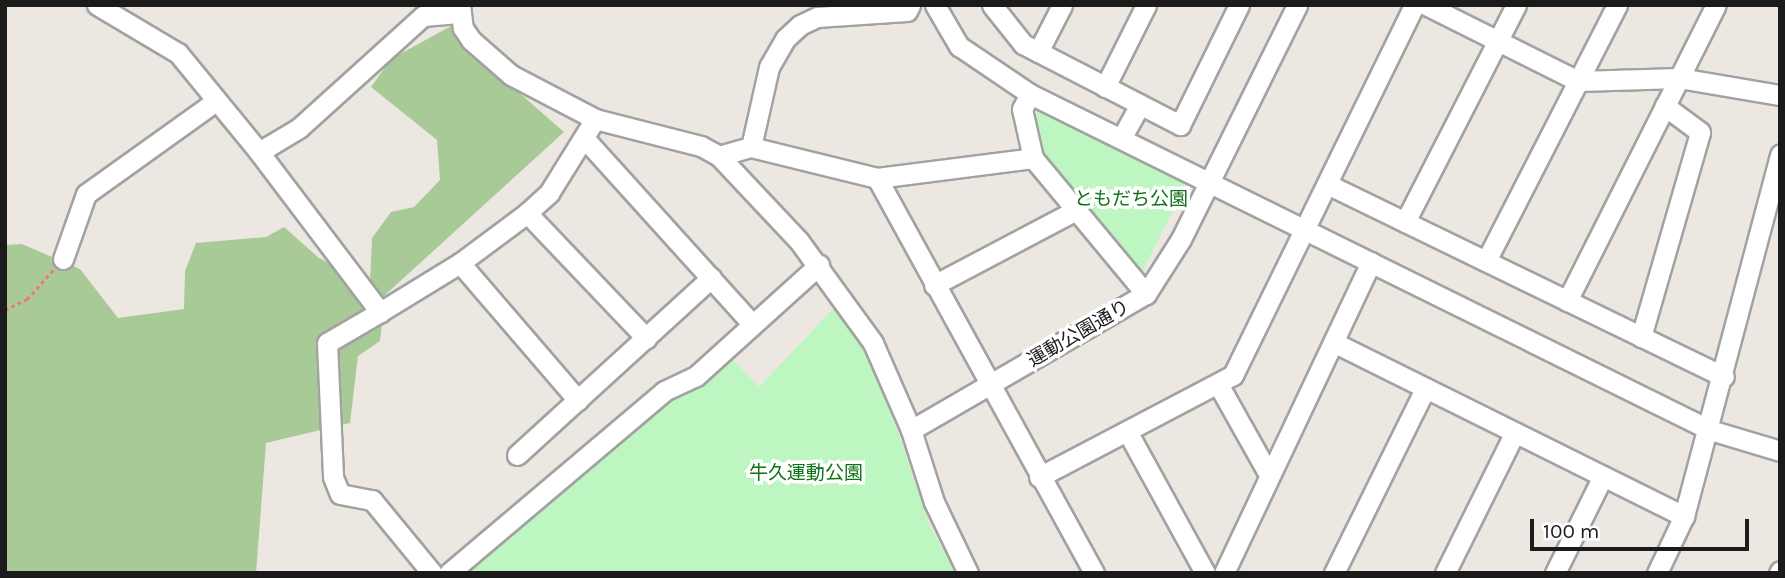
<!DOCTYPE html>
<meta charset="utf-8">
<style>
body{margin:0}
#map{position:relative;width:1785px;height:578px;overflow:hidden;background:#ece8e1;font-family:Karla,"Noto Sans JP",sans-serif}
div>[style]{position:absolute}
.forest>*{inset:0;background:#a7ca97}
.park>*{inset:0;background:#bef6c2}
.path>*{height:2.5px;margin-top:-1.25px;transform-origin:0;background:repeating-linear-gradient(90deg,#f2786b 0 3.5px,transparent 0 7px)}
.roads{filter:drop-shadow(2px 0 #a2a2a2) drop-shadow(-2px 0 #a2a2a2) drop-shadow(0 2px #a2a2a2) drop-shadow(0 -2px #a2a2a2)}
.minor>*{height:19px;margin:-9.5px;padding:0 9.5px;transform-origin:9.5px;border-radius:9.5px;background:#fff}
span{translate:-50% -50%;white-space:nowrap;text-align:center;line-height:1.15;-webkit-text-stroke:7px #fff;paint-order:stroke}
.park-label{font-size:19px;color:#107217}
.street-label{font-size:19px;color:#1b1b1b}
.frame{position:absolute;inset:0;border:7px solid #1b1b1b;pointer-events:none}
.scale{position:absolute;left:1530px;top:519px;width:219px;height:32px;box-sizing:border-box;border:4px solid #1b1b1b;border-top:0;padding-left:9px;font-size:21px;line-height:24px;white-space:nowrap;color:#1b1b1b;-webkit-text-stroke:5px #fff;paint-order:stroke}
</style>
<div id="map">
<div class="forest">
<i style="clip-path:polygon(451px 26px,467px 47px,564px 132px,385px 295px,380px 341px,358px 356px,350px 423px,266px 443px,256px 573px,5px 573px,5px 245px,22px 244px,80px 269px,118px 318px,184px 309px,185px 271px,196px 243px,266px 237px,284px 227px,319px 258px,370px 283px,372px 238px,391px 212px,414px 207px,440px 180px,437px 140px,371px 87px,391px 59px)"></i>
</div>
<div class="park">
<i style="clip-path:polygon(1042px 108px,1180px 176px,1185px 187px,1140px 276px,1041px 156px,1030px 122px)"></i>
<i style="clip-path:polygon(836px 306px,879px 375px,930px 526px,956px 573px,461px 573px,660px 404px,730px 357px,759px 387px)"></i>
</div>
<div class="path">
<i style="left:5px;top:310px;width:25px;rotate:-27deg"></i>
<i style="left:27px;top:299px;width:39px;rotate:-48deg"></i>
</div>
<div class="roads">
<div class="minor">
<i style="left:97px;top:5px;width:94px;rotate:30.7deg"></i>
<i style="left:178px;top:53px;width:128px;rotate:50.7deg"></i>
<i style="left:259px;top:152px;width:47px;rotate:-31deg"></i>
<i style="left:299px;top:128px;width:167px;rotate:-42.1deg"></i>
<i style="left:423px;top:16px;width:38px;rotate:-5deg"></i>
<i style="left:460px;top:5px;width:23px;rotate:83deg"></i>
<i style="left:463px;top:28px;width:14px;rotate:56deg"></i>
<i style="left:471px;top:40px;width:53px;rotate:41.2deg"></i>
<i style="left:511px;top:75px;width:95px;rotate:27.6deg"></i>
<i style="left:595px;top:119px;width:109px;rotate:14.3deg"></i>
<i style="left:701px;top:146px;width:21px;rotate:29deg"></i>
<i style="left:719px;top:156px;width:117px;rotate:46.7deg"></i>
<i style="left:799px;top:241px;width:126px;rotate:54deg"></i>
<i style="left:873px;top:343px;width:95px;rotate:66.4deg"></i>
<i style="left:911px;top:430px;width:76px;rotate:72.3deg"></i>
<i style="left:934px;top:502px;width:79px;rotate:64.4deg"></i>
<i style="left:935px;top:5px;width:48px;rotate:59.7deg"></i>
<i style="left:959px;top:46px;width:86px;rotate:34.1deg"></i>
<i style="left:1030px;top:94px;width:758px;rotate:26.29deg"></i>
<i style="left:1710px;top:430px;width:73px;rotate:16.7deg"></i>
<i style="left:992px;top:5px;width:50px;rotate:51.5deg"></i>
<i style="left:1023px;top:44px;width:177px;rotate:27.3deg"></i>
<i style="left:1180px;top:125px;width:134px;rotate:-63.8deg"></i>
<i style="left:1426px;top:5px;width:170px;rotate:26.6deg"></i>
<i style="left:1578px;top:81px;width:101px;rotate:-1.7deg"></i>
<i style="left:1679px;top:78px;width:102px;rotate:9.6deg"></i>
<i style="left:1038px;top:52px;width:53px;rotate:-62.9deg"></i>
<i style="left:1105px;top:87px;width:92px;rotate:-63.4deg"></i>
<i style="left:1030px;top:94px;width:17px;rotate:118deg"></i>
<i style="left:1022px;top:109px;width:50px;rotate:77.3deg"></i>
<i style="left:1033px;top:158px;width:177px;rotate:50.3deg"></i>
<i style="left:1122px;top:137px;width:37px;rotate:-61deg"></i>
<i style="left:585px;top:139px;width:249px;rotate:47.9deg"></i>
<i style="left:751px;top:147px;width:130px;rotate:13.8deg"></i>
<i style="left:877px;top:178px;width:157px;rotate:-7.3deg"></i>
<i style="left:259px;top:152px;width:201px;rotate:52.9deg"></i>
<i style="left:380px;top:312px;width:94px;rotate:-31.5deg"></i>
<i style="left:460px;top:263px;width:84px;rotate:-36.7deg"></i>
<i style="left:527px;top:213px;width:30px;rotate:-42deg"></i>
<i style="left:549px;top:193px;width:87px;rotate:-58.1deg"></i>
<i style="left:719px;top:156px;width:33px;rotate:-16deg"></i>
<i style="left:751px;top:147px;width:82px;rotate:-77.3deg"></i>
<i style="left:769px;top:67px;width:32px;rotate:-60deg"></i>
<i style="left:785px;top:39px;width:21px;rotate:-43deg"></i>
<i style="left:800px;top:25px;width:19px;rotate:-25deg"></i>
<i style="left:817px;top:17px;width:90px;rotate:-3.8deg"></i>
<i style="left:907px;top:11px;width:7px;rotate:-63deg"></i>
<i style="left:877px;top:178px;width:451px;rotate:61.2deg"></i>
<i style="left:1327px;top:184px;width:441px;rotate:25.9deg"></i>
<i style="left:527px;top:213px;width:173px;rotate:46.4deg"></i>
<i style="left:1405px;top:222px;width:244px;rotate:-62.9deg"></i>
<i style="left:63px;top:259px;width:69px;rotate:-70.5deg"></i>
<i style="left:86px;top:194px;width:160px;rotate:-35.6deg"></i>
<i style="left:1486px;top:261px;width:288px;rotate:-62.9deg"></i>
<i style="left:460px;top:263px;width:181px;rotate:49.3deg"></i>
<i style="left:934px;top:285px;width:161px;rotate:-27.8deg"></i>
<i style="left:1567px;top:301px;width:331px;rotate:-63.3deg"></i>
<i style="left:380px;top:312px;width:61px;rotate:149.7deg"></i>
<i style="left:327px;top:343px;width:134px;rotate:87.4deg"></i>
<i style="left:333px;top:477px;width:18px;rotate:68deg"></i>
<i style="left:340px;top:494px;width:33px;rotate:11deg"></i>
<i style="left:372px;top:500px;width:94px;rotate:50.6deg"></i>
<i style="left:1641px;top:337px;width:213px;rotate:-73.9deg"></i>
<i style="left:1700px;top:132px;width:44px;rotate:-143.4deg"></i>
<i style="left:1335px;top:343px;width:390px;rotate:26.4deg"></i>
<i style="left:1218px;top:384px;width:104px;rotate:60.7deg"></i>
<i style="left:911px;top:430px;width:272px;rotate:-30.1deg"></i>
<i style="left:1146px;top:294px;width:65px;rotate:-57.5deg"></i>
<i style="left:1181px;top:239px;width:261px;rotate:-63.6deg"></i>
<i style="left:1127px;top:431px;width:162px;rotate:61.2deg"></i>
<i style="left:517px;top:455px;width:263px;rotate:-42.4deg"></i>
<i style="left:1039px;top:477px;width:219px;rotate:-27.7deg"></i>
<i style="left:1233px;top:375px;width:412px;rotate:-63.9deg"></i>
<i style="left:449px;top:573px;width:282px;rotate:-40.2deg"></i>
<i style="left:664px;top:391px;width:35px;rotate:-25deg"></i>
<i style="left:696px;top:376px;width:166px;rotate:-42.1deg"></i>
<i style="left:1224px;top:573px;width:344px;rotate:-64.7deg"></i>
<i style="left:1334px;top:573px;width:205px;rotate:-63.7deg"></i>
<i style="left:1445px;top:573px;width:155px;rotate:-63.6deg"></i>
<i style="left:1555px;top:573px;width:108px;rotate:-63.7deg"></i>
<i style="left:1657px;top:573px;width:63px;rotate:-64.7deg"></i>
<i style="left:1684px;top:516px;width:374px;rotate:-75.1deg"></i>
<i style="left:1779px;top:573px;width:2px;rotate:-63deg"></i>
</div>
</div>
<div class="park-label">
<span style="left:1131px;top:200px">ともだち公園</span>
<span style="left:806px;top:474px">牛久運動公園</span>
</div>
<div class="street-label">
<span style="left:1079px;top:334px;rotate:-30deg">運動公園通り</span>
</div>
<div class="frame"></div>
<div class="scale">100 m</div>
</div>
